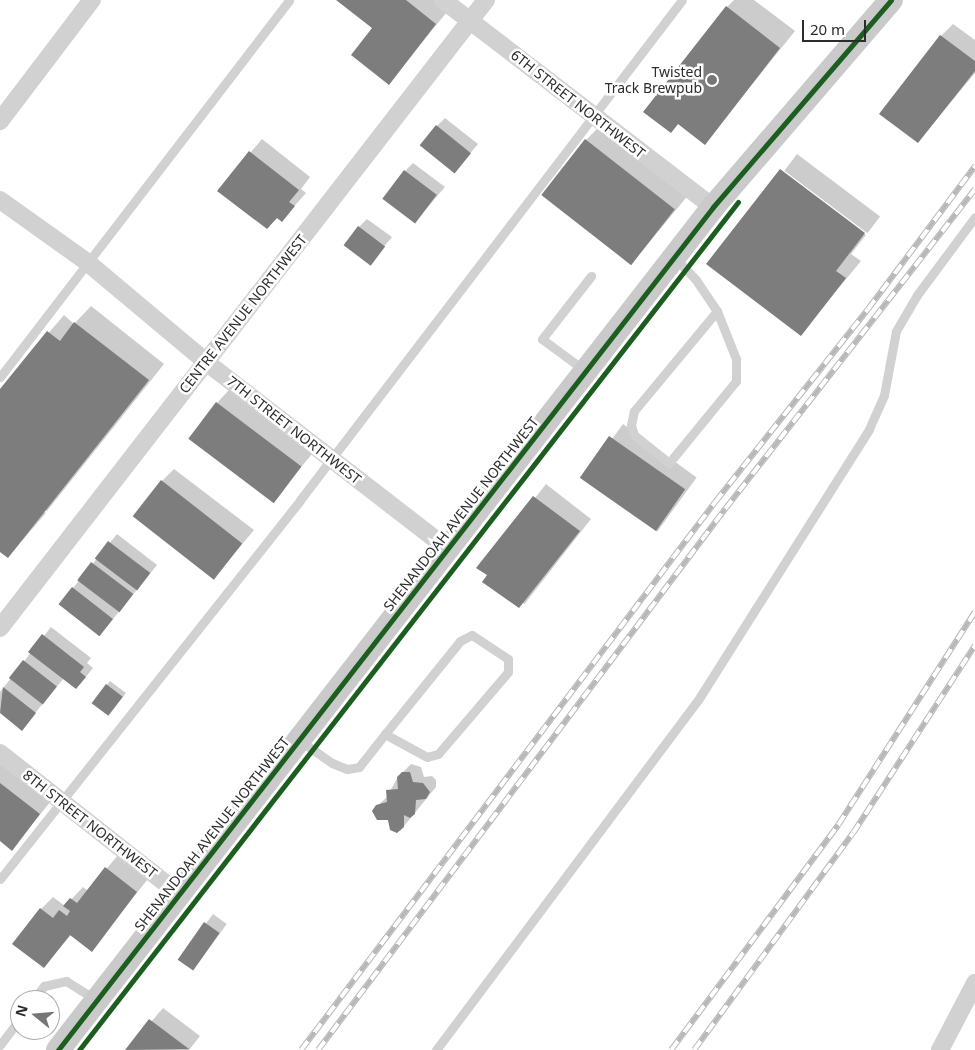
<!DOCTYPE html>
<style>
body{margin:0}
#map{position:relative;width:975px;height:1050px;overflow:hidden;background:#fff;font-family:"Noto Sans",sans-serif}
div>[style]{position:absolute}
.shadow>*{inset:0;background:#0003;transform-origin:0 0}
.building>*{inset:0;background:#7d7d7d;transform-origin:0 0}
.lane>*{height:9px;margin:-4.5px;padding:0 4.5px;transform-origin:4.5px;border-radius:4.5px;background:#d1d1d1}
.street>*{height:18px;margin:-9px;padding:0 9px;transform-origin:9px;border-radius:9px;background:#d1d1d1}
.secondary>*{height:24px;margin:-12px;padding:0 12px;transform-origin:12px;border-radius:12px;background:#cacaca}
.rail>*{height:5.5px;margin-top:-2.75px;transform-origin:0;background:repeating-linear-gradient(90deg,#fff 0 11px,#b8b8b8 0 22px);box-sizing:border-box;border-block:1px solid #b8b8b8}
.cycleway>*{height:5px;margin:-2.5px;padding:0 2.5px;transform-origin:2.5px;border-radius:2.5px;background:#1b5e20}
.dots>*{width:14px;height:14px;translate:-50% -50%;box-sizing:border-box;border:2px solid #fff;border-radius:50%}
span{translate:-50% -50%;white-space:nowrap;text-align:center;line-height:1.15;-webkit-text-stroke:5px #fff;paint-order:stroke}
.poi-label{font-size:14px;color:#2c2c2c}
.right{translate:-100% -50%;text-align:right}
.street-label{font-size:14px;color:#2c2c2c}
.north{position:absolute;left:10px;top:990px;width:50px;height:50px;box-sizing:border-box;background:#fff;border:1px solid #ababab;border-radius:50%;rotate:287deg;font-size:14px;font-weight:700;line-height:20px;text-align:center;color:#2c2c2c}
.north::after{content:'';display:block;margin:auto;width:18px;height:22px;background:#767676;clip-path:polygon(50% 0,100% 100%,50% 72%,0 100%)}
.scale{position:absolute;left:802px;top:20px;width:64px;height:22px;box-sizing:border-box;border:2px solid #2c2c2c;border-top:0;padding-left:6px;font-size:15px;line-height:18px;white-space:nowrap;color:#2c2c2c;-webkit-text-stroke:4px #fff;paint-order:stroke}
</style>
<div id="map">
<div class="shadow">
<i style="clip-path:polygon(338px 0,442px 0,451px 7px,389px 83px,374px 28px)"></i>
<i style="clip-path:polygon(734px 0,754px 0,795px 31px,705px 143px,679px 123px,671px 132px,727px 7px)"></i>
<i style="clip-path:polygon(953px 24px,975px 40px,975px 73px,918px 142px,941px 36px)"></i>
<i style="clip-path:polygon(445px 118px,478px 144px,455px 171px,437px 126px)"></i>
<i style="clip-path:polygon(602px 124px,690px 193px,632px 263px,586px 140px)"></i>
<i style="clip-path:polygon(262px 139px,310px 177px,301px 189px,306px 193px,282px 220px,219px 190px)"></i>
<i style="left:797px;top:154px;width:104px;height:21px;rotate:37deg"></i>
<i style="clip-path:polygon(413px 163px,445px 187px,415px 222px,405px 171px)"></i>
<i style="clip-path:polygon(781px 170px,866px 235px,851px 254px,861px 261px,800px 335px,708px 264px)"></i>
<i style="clip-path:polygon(367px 219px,392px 237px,371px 262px,359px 227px)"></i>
<i style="clip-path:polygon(91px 306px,164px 364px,47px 511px,0 474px,0 390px,64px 315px,74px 324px)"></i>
<i style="clip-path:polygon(229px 390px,312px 454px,272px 502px,217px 403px)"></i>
<i style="left:623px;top:424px;width:91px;height:67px;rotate:36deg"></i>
<i style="clip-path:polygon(174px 469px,254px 530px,214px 578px,162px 481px)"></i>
<i style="clip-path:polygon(0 477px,46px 513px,8px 557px,0 551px)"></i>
<i style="left:546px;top:484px;width:57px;height:108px;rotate:38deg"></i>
<i style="clip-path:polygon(117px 534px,157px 565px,100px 635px,73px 588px)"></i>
<i style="clip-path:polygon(51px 627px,91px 658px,87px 663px,93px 668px,84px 679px,64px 678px,22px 729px,0 712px,0 692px)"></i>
<i style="clip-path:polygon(110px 681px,126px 693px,112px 711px,107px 685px)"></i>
<i style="clip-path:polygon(0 762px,51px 801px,12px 849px,0 840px)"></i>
<i style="clip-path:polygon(411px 764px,421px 767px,424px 777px,432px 776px,436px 780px,436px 787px,400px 831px,391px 829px,387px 818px,375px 808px,386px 798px,398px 777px)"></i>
<i style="clip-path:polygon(118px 855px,148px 879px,91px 950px,71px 935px,44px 966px,41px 909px,53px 897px,65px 906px,83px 887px,88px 891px)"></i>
<i style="left:213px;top:914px;width:17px;height:56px;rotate:36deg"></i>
<i style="clip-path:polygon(163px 1008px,200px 1036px,189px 1050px,127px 1050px)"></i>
</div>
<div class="building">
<i style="clip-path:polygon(336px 0,406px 0,436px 24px,389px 85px,351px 55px,372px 28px)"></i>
<i style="clip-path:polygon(726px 6px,780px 48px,705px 145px,678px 124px,671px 133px,643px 112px)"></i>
<i style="clip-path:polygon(940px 35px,975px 61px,975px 71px,918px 143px,879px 114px)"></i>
<i style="left:436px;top:125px;width:45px;height:26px;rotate:39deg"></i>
<i style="left:585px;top:139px;width:114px;height:71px;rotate:38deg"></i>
<i style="clip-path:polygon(249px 151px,299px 190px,289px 202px,295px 206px,282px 222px,277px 218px,267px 229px,217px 191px)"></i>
<i style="clip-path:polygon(780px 169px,865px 233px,836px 271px,846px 278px,801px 336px,706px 264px)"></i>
<i style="left:404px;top:170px;width:41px;height:36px;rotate:37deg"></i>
<i style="left:358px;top:226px;width:34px;height:24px;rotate:37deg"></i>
<i style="clip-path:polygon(74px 322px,149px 380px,8px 558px,0 552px,0 389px,47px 331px,60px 341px)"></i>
<i style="left:216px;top:402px;width:107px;height:46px;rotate:37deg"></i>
<i style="left:609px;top:436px;width:93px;height:51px;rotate:35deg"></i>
<i style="left:161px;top:480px;width:103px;height:46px;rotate:38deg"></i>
<i style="clip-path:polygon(533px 496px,580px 531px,519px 608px,482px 582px,487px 575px,476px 568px)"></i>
<i style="left:108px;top:541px;width:53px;height:22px;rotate:37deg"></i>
<i style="left:91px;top:562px;width:53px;height:23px;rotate:37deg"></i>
<i style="left:72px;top:587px;width:52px;height:22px;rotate:38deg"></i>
<i style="clip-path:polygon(42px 634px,84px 667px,80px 672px,86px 677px,76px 689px,28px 652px)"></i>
<i style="left:23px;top:660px;width:43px;height:23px;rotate:38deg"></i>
<i style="left:106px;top:684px;width:21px;height:24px;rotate:37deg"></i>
<i style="clip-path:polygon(3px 687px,36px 713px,22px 731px,0 713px)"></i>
<i style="clip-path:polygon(402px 772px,410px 772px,413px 782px,423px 783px,430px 792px,426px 799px,416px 800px,415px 814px,410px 818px,404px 815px,404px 827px,397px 833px,390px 830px,388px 820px,377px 820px,372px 811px,376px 805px,387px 802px,386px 790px,398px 789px,397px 777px)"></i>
<i style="clip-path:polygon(0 783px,40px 814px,12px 851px,0 841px)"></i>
<i style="clip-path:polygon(105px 867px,137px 892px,92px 952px,70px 935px,44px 968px,12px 944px,40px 908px,53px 918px,59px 910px,67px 916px,70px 911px,63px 906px,70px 898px,77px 903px)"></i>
<i style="left:204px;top:922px;width:19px;height:46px;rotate:35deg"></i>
<i style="clip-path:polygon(149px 1019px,189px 1049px,125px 1050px)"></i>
</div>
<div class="lane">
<i style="left:675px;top:258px;width:30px;rotate:46deg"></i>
<i style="left:696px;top:280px;width:37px;rotate:56deg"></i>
<i style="left:717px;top:311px;width:52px;rotate:68.4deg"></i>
<i style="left:736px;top:359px;width:22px;rotate:90deg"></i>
<i style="left:736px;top:381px;width:106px;rotate:129.3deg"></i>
<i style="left:669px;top:463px;width:45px;rotate:-141.3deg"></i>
<i style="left:634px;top:435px;width:10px;rotate:-107deg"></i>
<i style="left:631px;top:425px;width:14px;rotate:-78deg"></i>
<i style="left:634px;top:411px;width:130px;rotate:-50.3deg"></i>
<i style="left:584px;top:370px;width:52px;rotate:-143.6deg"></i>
<i style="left:542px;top:339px;width:80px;rotate:-52.1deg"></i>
<i style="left:0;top:377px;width:475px;rotate:-52.5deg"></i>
<i style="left:299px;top:740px;width:40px;rotate:34.9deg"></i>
<i style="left:332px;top:763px;width:16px;rotate:22deg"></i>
<i style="left:347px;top:769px;width:12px;rotate:-9deg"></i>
<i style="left:359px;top:767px;width:42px;rotate:-51.8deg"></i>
<i style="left:385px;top:734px;width:119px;rotate:-51.1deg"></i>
<i style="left:460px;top:641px;width:13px;rotate:-27deg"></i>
<i style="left:472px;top:635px;width:43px;rotate:33.7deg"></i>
<i style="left:508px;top:659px;width:13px;rotate:90deg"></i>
<i style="left:508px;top:672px;width:108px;rotate:130.5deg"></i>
<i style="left:438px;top:754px;width:11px;rotate:165deg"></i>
<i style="left:427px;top:757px;width:48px;rotate:-151.3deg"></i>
<i style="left:0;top:879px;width:483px;rotate:-51.6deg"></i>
<i style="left:300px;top:500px;width:629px;rotate:-52.62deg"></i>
<i style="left:33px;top:1000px;width:18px;rotate:-52deg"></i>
<i style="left:44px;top:986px;width:23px;rotate:-13deg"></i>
<i style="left:66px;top:981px;width:36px;rotate:32deg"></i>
<i style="left:0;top:1045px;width:34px;rotate:-53deg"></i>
<i style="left:436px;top:1050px;width:437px;rotate:-53.2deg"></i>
<i style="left:698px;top:700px;width:320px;rotate:-57.7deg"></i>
<i style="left:869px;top:429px;width:37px;rotate:-66deg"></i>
<i style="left:884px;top:395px;width:65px;rotate:-79.4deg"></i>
<i style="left:896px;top:331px;width:42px;rotate:-59.7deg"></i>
<i style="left:917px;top:295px;width:97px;rotate:-53.4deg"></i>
</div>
<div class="street">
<i style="left:443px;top:0;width:340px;rotate:37.5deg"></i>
<i style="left:0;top:121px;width:152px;rotate:-52.8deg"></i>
<i style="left:0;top:200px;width:107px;rotate:35.5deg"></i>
<i style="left:87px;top:262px;width:155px;rotate:40deg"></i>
<i style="left:206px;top:362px;width:306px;rotate:37.7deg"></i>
<i style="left:0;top:628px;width:794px;rotate:-52.26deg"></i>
<i style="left:0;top:753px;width:228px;rotate:38.2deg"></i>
<i style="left:940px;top:1050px;width:76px;rotate:-62.4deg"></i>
</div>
<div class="secondary">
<i style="left:58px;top:1050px;width:1068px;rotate:-52.15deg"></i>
<i style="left:713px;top:207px;width:273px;rotate:-49.3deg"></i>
</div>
<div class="rail">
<i style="left:301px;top:1050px;width:687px;rotate:-52.93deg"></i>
<i style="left:715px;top:502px;width:246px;rotate:-51.6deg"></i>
<i style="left:868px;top:309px;width:179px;rotate:-53.2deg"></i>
<i style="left:318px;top:1050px;width:677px;rotate:-53.05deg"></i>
<i style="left:725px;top:509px;width:406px;rotate:-52deg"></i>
<i style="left:671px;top:1050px;width:280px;rotate:-53.4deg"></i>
<i style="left:838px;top:825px;width:253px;rotate:-57.3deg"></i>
<i style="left:694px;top:1050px;width:269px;rotate:-53.8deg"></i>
<i style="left:853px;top:833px;width:224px;rotate:-57deg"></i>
</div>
<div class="cycleway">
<i style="left:58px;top:1050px;width:1068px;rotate:-52.15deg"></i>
<i style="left:713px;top:207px;width:273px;rotate:-49.3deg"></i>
<i style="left:79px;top:1050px;width:1074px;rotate:-52.15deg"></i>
</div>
<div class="dots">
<i style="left:712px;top:80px;background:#767676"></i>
</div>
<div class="poi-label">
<span class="right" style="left:702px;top:80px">Twisted<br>Track Brewpub</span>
</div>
<div class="street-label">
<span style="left:578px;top:104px;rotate:38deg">6TH STREET NORTHWEST</span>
<span style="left:243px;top:314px;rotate:-52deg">CENTRE AVENUE NORTHWEST</span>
<span style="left:294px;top:430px;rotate:38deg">7TH STREET NORTHWEST</span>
<span style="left:461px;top:514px;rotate:-52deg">SHENANDOAH AVENUE NORTHWEST</span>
<span style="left:90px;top:824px;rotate:38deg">8TH STREET NORTHWEST</span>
<span style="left:212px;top:834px;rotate:-52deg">SHENANDOAH AVENUE NORTHWEST</span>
</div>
<div class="north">N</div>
<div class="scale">20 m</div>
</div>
